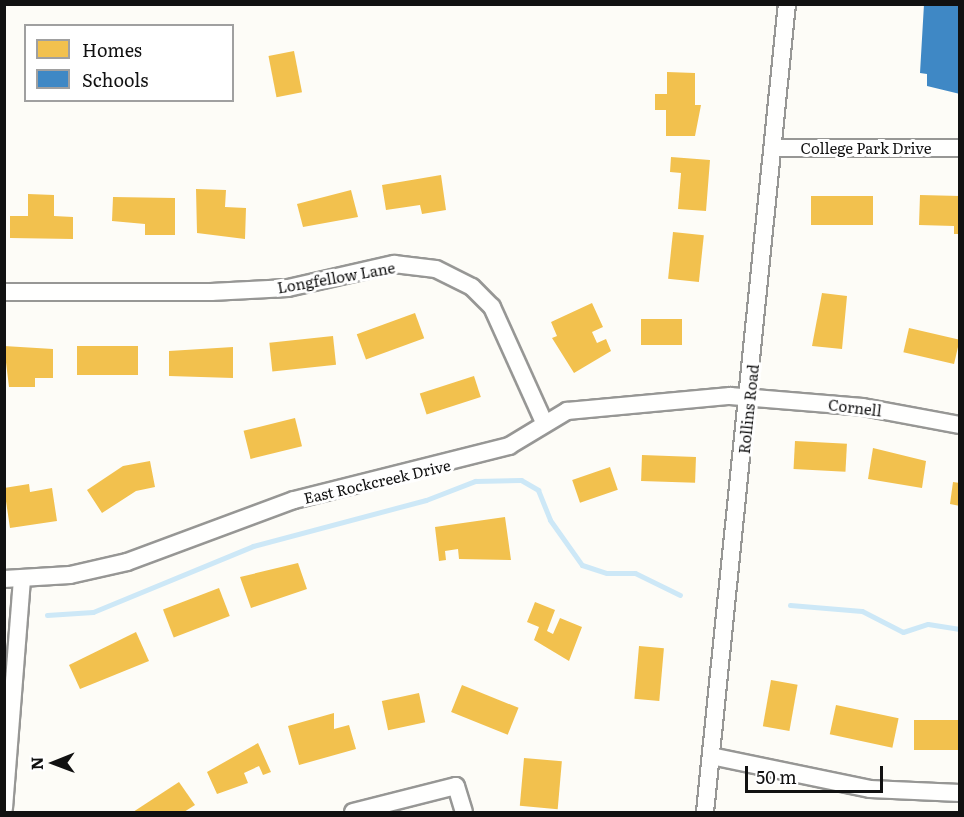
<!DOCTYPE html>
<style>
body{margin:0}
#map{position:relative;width:964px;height:817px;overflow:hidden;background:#fdfcf7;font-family:Literata,serif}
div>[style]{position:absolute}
.homes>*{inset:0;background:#f2c14e;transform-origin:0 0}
.schools>*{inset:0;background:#3f88c5}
.stream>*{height:5px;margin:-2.5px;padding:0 2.5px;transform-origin:2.5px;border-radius:2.5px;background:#cde8f7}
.roads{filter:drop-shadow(2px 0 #979795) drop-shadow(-2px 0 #979795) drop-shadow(0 2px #979795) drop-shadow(0 -2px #979795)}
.minor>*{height:16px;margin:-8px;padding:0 8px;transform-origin:8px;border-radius:8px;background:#fffffe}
span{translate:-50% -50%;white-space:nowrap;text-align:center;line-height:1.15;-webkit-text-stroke:6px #fff;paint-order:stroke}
.street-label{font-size:15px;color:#111}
.frame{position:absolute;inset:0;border:6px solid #111;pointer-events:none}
.legend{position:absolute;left:24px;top:24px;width:210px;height:78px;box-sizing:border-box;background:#fff;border:2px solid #a0a0a0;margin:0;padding:8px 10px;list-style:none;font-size:18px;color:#111}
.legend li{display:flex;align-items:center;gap:12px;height:30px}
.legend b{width:30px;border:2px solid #a0a0a0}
.north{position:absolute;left:24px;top:733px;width:60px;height:60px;-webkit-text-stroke:4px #fff;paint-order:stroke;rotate:269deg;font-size:16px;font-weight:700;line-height:24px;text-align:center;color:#111}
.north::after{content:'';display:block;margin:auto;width:21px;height:27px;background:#111;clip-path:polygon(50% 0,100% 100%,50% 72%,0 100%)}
.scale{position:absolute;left:745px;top:766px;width:138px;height:27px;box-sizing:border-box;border:3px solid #111;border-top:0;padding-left:8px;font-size:18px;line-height:21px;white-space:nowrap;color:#111;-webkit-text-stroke:4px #fff;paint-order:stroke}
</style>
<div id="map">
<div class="homes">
<i style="left:294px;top:51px;width:42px;height:26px;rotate:79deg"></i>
<i style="clip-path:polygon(667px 72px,695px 73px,695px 105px,701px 105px,695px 136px,666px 136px,666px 110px,655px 110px,655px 94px,667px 94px)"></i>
<i style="clip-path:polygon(671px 157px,710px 160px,706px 211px,678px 209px,681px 173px,670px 172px)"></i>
<i style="clip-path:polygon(441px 175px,446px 210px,422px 214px,420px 205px,386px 210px,382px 185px)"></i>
<i style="clip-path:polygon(196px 189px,226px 190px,225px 207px,246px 208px,245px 239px,197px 233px)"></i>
<i style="clip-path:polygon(351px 190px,358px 217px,303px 227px,297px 204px)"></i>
<i style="clip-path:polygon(28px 194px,54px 195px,54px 216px,73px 217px,73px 239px,10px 238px,10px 216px,28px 216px)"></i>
<i style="clip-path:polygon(920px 195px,960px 196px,960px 234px,954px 234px,954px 226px,919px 225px)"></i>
<i style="left:873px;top:196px;width:29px;height:62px;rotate:90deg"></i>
<i style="clip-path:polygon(113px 197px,175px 198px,175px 235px,145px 235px,145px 224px,112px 221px)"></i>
<i style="left:673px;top:232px;width:31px;height:47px;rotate:6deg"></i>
<i style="clip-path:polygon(822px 293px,847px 296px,842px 349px,812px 346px)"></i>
<i style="clip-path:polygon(592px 303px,603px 327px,592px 332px,597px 343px,606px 339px,611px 351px,574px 373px,552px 338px,557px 336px,551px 322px)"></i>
<i style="left:415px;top:313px;width:27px;height:62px;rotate:70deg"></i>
<i style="left:641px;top:319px;width:41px;height:26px"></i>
<i style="left:909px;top:328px;width:52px;height:25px;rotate:13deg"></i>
<i style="left:333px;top:336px;width:29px;height:64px;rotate:84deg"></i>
<i style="clip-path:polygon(4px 346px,53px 349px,53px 378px,35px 378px,35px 387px,9px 387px)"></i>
<i style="left:138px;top:346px;width:29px;height:61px;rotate:90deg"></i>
<i style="clip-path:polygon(233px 347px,233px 378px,169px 376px,169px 351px)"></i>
<i style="left:474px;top:376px;width:22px;height:57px;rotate:72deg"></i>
<i style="left:295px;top:418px;width:29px;height:53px;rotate:76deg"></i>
<i style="left:795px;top:441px;width:52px;height:28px;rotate:3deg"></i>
<i style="clip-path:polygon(873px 448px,926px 461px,922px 488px,868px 479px)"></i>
<i style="left:642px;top:455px;width:54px;height:26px;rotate:2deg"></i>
<i style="clip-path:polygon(150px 461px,155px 487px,136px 491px,102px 513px,87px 490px,123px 466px)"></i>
<i style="left:610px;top:467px;width:24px;height:40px;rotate:71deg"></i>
<i style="clip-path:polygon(953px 482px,960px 483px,960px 506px,950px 504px)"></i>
<i style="clip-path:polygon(29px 484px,30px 492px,52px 488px,57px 521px,10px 528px,4px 488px)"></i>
<i style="clip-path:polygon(505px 517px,511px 560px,459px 559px,458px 549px,445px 551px,446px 560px,439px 561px,435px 527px)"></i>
<i style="clip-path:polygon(298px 563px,307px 589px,251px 608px,240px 577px)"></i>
<i style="left:219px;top:588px;width:30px;height:60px;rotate:69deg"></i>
<i style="clip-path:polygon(535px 602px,555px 610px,547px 631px,553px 634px,560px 618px,582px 627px,569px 661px,534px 640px,539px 627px,527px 622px)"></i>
<i style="clip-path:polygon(136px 632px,149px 661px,80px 689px,69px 665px)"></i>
<i style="left:639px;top:646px;width:25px;height:53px;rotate:5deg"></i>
<i style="left:771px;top:680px;width:27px;height:47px;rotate:10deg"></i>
<i style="left:462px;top:685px;width:61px;height:29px;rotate:22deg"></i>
<i style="left:419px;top:693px;width:30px;height:38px;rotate:78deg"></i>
<i style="left:836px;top:705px;width:64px;height:30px;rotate:12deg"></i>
<i style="clip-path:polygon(334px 713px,334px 729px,349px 725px,356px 749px,299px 765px,288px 726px)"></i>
<i style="left:914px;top:720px;width:46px;height:30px"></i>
<i style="clip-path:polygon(258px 743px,271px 772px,263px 775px,259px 766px,244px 773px,248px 783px,217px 794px,207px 772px)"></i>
<i style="left:524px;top:758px;width:38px;height:48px;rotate:5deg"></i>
<i style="clip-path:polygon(179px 782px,195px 805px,184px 812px,133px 812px)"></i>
</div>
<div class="schools">
<i style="clip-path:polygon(924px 4px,960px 4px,960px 94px,927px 86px,927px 74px,920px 73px)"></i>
</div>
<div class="stream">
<i style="left:790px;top:605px;width:72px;rotate:4.8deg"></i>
<i style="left:862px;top:611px;width:46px;rotate:27.1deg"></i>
<i style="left:903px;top:632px;width:26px;rotate:-18deg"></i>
<i style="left:928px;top:624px;width:32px;rotate:9deg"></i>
<i style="left:47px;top:615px;width:46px;rotate:-3.7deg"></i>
<i style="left:93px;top:612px;width:173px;rotate:-22.4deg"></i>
<i style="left:253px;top:546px;width:179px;rotate:-14.9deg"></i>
<i style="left:426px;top:500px;width:53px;rotate:-21.2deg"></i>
<i style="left:475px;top:481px;width:46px;rotate:-1.2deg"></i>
<i style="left:521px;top:480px;width:20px;rotate:30deg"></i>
<i style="left:538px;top:490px;width:32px;rotate:68deg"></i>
<i style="left:550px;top:520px;width:55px;rotate:54.6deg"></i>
<i style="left:582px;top:565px;width:26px;rotate:18deg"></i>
<i style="left:607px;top:573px;width:28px"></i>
<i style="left:635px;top:573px;width:50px;rotate:26.1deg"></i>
</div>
<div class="roads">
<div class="minor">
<i style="left:773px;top:148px;width:187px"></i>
<i style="left:4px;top:292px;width:207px"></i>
<i style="left:211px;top:292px;width:77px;rotate:-3deg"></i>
<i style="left:288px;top:288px;width:109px;rotate:-12.8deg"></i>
<i style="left:394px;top:264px;width:42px;rotate:6.8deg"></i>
<i style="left:436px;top:269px;width:40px;rotate:26.6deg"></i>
<i style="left:472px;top:287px;width:28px;rotate:45deg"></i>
<i style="left:492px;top:307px;width:126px;rotate:65.7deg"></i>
<i style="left:4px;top:579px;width:66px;rotate:-3.5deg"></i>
<i style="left:70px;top:575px;width:58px;rotate:-12.8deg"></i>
<i style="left:127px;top:562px;width:178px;rotate:-20.4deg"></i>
<i style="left:294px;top:500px;width:222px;rotate:-14.1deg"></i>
<i style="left:509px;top:446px;width:68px;rotate:-31.1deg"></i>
<i style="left:567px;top:411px;width:164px;rotate:-5.3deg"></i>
<i style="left:730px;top:396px;width:133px;rotate:4.7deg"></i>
<i style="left:863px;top:407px;width:99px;rotate:10.5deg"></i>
<i style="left:711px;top:756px;width:162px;rotate:11.7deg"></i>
<i style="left:870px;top:789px;width:90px;rotate:2.5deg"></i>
<i style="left:4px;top:808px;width:228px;rotate:-85.5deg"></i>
<i style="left:353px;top:812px;width:106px;rotate:-14.2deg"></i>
<i style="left:456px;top:786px;width:27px;rotate:73deg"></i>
<i style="left:705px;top:812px;width:812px;rotate:-84.21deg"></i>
</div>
</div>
<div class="street-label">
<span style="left:866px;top:148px">College Park Drive</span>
<span style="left:336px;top:277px;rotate:-10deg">Longfellow Lane</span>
<span style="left:855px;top:407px;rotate:7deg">Cornell</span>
<span style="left:748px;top:409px;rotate:-84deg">Rollins Road</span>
<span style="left:377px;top:481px;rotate:-13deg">East Rockcreek Drive</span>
</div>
<div class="frame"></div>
<ul class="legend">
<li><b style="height:16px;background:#f2c14e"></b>Homes</li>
<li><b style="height:16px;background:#3f88c5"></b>Schools</li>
</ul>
<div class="north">N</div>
<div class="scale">50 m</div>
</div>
